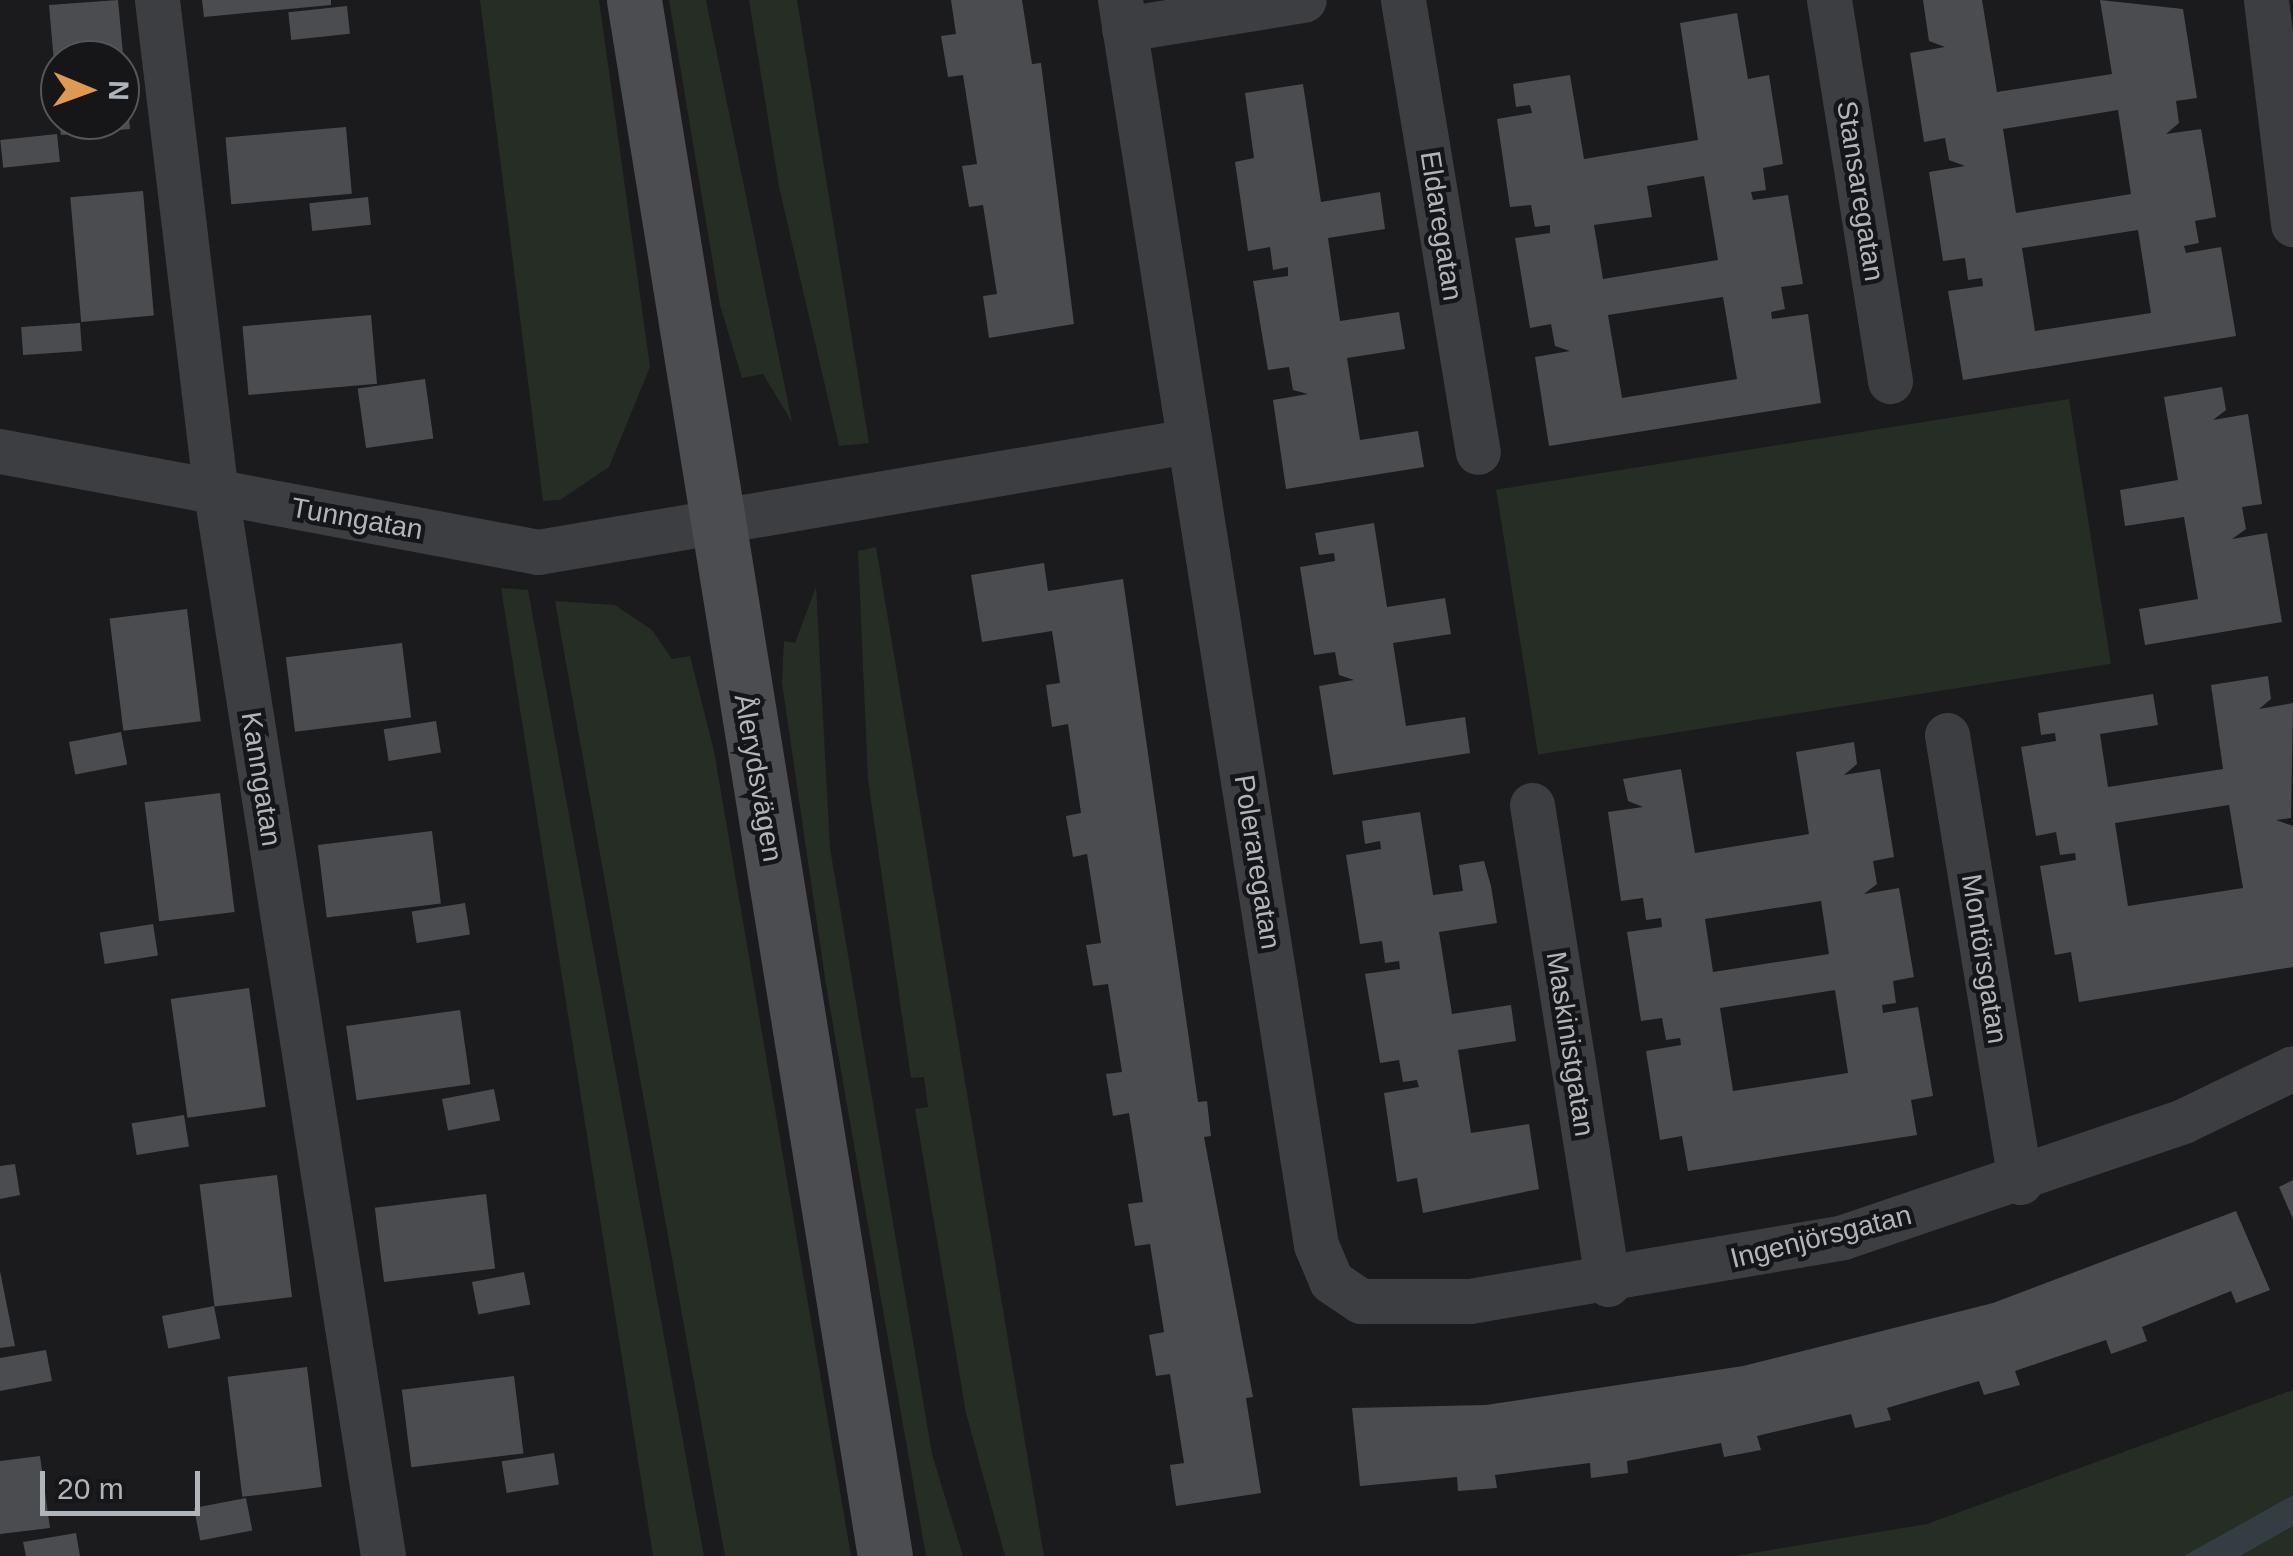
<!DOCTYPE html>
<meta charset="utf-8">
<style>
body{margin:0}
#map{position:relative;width:2293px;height:1556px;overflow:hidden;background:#1b1b1d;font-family:Helvetica,sans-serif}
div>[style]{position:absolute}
.green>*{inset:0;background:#252d25;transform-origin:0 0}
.water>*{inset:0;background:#343e42}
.building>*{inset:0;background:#4a4c4f;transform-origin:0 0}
.minor>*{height:45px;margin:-22.5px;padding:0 22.5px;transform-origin:22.5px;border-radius:22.5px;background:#3c3e41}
.secondary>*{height:55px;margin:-27.5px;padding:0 27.5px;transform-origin:27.5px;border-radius:27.5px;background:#4b4d51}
span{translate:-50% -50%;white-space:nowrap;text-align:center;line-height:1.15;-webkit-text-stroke:9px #161618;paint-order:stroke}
.street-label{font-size:28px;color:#afb5bb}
.north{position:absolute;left:40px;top:40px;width:100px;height:100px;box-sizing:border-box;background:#161618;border:2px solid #535659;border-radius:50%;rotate:91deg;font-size:28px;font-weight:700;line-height:40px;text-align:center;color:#afb5bb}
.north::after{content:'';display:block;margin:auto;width:35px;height:45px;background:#de9952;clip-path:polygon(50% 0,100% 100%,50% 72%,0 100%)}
.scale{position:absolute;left:40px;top:1471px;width:160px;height:45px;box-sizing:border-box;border:5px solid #afb5bb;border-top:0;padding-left:12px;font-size:30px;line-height:35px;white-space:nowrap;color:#afb5bb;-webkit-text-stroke:8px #161618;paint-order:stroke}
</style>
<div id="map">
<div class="green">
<i style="clip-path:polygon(480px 0,599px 0,650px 367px,609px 467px,560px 500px,543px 501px)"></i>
<i style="clip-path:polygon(669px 0,706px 0,792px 422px,763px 374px,742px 378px,720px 305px)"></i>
<i style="clip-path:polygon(749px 0,797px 0,869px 443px,839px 446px,779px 187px)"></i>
<i style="left:2069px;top:399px;width:268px;height:580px;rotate:81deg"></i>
<i style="clip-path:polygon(876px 547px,1044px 1556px,1005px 1556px,966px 1413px,915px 1109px,928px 1107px,924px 1077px,911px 1078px,868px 780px,858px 551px)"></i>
<i style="clip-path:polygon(816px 587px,830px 848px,932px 1454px,963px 1556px,926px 1556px,826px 985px,782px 683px,784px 641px,795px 643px)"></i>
<i style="clip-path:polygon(501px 588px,528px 590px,704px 1556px,653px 1556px)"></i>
<i style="clip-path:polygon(555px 601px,615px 605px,652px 630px,672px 659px,690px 656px,714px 751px,851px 1556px,725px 1556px)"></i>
<i style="clip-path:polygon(2293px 1390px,2293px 1556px,1735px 1556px,1927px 1524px)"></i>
</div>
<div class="water">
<i style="clip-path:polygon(2293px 1495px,2293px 1526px,2240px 1556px,2184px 1556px)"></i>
</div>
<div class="building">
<i style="clip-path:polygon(118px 0,130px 129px,61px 135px,59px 120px,120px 120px,120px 60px,60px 60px,57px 97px,49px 5px)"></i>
<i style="clip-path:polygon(202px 0,331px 0,331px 5px,204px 17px)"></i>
<i style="clip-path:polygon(951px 0,1022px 0,1032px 64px,1041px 63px,1074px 324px,989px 338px,983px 296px,997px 294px,983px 205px,969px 207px,962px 166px,977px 164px,963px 75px,948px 77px,941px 36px,956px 34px)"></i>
<i style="clip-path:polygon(evenodd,1923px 0,1982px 0,1997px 92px,2112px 74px,2100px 0,2183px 9px,2197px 98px,2176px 101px,2179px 123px,2166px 134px,2201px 129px,2216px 217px,2195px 221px,2199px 243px,2184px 246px,2186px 253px,2221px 247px,2236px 336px,1963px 380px,1948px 291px,1983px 286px,1982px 278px,1968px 280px,1965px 258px,1943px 261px,1929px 172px,1965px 166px,1949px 160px,1945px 138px,1924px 142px,1910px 53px,1945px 47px,1929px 41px,1923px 0,2118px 110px,2131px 194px,2016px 213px,2003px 129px,2118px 110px,1923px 0,2138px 230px,2151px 313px,2035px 331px,2022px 248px,2138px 230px)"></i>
<i style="left:347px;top:6px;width:28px;height:59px;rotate:84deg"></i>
<i style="clip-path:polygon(evenodd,1737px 13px,1748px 79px,1769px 75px,1783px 164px,1763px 168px,1766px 190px,1751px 192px,1753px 200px,1788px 195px,1803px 284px,1781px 287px,1785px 309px,1771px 312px,1772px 319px,1808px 314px,1821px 403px,1549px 446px,1535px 357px,1570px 351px,1555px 346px,1551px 324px,1530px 328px,1515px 238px,1550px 233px,1550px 225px,1535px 227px,1531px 205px,1510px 207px,1497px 119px,1532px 113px,1530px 105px,1516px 107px,1513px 84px,1570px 75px,1584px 159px,1698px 140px,1680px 23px,1737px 13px,1704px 176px,1718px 260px,1603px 279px,1594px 225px,1652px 217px,1647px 186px,1704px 176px,1737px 13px,1723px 297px,1737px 379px,1622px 398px,1608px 315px,1723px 297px)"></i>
<i style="clip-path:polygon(1303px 84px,1321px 202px,1380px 192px,1385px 229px,1328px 238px,1340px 321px,1399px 312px,1405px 349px,1347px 358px,1360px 440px,1418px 431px,1424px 467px,1286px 489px,1273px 400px,1308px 394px,1293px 390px,1289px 367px,1268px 370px,1253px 281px,1288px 276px,1288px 267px,1273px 270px,1270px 247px,1248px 251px,1235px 162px,1254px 158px,1245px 93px)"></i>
<i style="left:346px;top:127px;width:67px;height:121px;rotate:85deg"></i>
<i style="left:57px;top:134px;width:28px;height:57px;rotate:84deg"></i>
<i style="left:143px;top:191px;width:125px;height:73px;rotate:85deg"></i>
<i style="left:368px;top:197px;width:28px;height:59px;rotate:84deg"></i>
<i style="left:371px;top:315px;width:69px;height:129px;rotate:85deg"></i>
<i style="left:80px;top:323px;width:28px;height:59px;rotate:86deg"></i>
<i style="left:425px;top:379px;width:60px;height:68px;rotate:82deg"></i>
<i style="clip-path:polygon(2222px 387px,2226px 410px,2213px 420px,2248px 414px,2262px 504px,2242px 507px,2246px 529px,2232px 539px,2267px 533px,2282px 622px,2145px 645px,2139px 609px,2198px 599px,2184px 517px,2125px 526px,2120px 490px,2178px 480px,2164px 397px)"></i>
<i style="clip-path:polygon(1374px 523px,1387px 607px,1445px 598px,1451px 634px,1393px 643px,1406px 726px,1465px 717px,1470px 753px,1333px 775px,1319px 686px,1354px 680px,1339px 675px,1335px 652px,1314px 655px,1300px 567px,1335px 561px,1334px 553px,1319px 555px,1315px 533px)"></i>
<i style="clip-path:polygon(1044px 563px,1048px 591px,1123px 579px,1198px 1102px,1207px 1101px,1211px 1136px,1204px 1137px,1253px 1397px,1246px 1398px,1261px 1493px,1176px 1506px,1170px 1465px,1184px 1463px,1170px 1374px,1156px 1376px,1149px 1335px,1164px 1332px,1150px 1244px,1135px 1246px,1128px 1204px,1143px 1202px,1129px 1113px,1113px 1116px,1106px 1074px,1122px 1072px,1108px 984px,1093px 986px,1086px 945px,1101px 943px,1087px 854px,1073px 857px,1066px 816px,1081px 813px,1068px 724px,1052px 727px,1046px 685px,1060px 683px,1052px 631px,982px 642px,971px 575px)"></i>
<i style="left:187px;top:609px;width:113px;height:78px;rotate:83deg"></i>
<i style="left:402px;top:643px;width:75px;height:117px;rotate:83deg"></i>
<i style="clip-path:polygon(evenodd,2268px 676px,2271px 699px,2259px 709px,2293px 703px,2291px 818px,2276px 820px,2293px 826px,2293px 967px,2079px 1002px,2071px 952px,2055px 955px,2040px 866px,2076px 860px,2075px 853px,2060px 855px,2056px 832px,2036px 836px,2021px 747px,2056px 741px,2055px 733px,2041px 735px,2038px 713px,2153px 694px,2158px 725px,2100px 734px,2108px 787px,2223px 769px,2211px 685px,2268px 676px,2229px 805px,2243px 888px,2128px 906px,2115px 823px,2229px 805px)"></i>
<i style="left:436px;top:721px;width:32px;height:53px;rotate:81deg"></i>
<i style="left:121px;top:732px;width:33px;height:53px;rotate:79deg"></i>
<i style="clip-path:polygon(evenodd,1854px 742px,1857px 764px,1844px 775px,1880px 769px,1894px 857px,1873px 861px,1877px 884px,1864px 894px,1899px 888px,1914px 977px,1893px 981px,1896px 1003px,1882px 1005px,1883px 1013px,1918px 1007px,1933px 1096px,1911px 1100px,1917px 1135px,1688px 1171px,1682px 1136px,1660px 1140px,1646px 1051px,1681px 1045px,1680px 1038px,1666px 1040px,1662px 1018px,1641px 1021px,1627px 932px,1662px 927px,1661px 918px,1646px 920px,1643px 898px,1621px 901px,1608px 812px,1643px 807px,1628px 801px,1623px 779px,1681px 769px,1695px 853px,1809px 834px,1796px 752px,1854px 742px,1821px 901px,1829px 954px,1713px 972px,1705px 919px,1821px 901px,1854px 742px,1835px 990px,1848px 1073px,1733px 1091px,1720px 1008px,1835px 990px)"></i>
<i style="left:220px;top:793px;width:120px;height:76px;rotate:83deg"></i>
<i style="clip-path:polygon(1420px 812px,1433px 895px,1463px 891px,1459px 865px,1484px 861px,1491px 886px,1497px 923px,1439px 932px,1452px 1014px,1511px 1005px,1516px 1041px,1458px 1050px,1471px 1133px,1529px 1124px,1539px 1189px,1423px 1213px,1417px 1178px,1397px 1182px,1384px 1093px,1419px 1087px,1417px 1080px,1403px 1082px,1399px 1060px,1380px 1063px,1365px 974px,1400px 969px,1399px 961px,1385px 963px,1382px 941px,1360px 944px,1346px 855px,1381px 849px,1380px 841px,1365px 844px,1362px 821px)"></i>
<i style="left:432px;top:831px;width:73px;height:115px;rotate:83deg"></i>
<i style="left:465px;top:903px;width:32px;height:54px;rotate:81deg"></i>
<i style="left:153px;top:924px;width:32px;height:54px;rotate:81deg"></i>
<i style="left:249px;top:988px;width:120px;height:79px;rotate:82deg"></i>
<i style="left:460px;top:1010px;width:75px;height:115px;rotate:82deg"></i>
<i style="left:494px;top:1089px;width:32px;height:53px;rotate:79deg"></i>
<i style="left:184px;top:1115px;width:32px;height:53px;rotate:81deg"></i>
<i style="clip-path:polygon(15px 1164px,20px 1195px,0 1199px,0 1166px)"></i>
<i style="left:277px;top:1175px;width:123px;height:78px;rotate:83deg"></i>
<i style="clip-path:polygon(2293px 1180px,2293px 1219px,2279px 1187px)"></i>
<i style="left:486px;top:1194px;width:75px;height:112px;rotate:83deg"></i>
<i style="clip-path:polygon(2236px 1211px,2270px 1290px,2236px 1303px,2231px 1291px,2142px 1327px,2147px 1341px,2111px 1354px,2106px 1340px,2015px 1371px,2020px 1385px,1984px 1395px,1979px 1381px,1887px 1408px,1891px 1420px,1855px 1428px,1851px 1414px,1757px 1436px,1761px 1450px,1724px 1457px,1721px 1443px,1627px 1461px,1628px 1473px,1591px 1478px,1590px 1463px,1495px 1475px,1497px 1488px,1458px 1491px,1457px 1477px,1360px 1486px,1352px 1408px,1486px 1405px,1743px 1366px,1993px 1303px)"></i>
<i style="clip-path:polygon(0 1271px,15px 1346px,0 1348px)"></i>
<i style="left:524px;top:1272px;width:33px;height:53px;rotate:79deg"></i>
<i style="left:214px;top:1306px;width:33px;height:53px;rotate:79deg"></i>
<i style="clip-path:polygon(46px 1350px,52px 1381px,0 1391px,0 1358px)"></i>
<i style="left:307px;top:1367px;width:121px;height:80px;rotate:83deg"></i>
<i style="left:514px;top:1376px;width:78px;height:113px;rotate:83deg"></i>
<i style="left:554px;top:1453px;width:32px;height:53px;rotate:81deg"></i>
<i style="clip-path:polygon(40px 1456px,50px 1528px,0 1534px,0 1461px)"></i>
<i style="left:246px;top:1498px;width:33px;height:53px;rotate:79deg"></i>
<i style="clip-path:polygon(76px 1533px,80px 1556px,26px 1556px,23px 1542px)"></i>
</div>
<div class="minor">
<i style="left:157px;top:0;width:497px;rotate:83.2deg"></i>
<i style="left:216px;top:493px;width:1076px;rotate:81.07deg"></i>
<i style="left:1120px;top:0;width:1260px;rotate:81.05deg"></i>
<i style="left:1316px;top:1245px;width:39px;rotate:67deg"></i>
<i style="left:1331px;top:1281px;width:36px;rotate:34deg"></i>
<i style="left:1361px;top:1301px;width:109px"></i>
<i style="left:1470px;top:1301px;width:378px;rotate:-9.7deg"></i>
<i style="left:1843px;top:1237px;width:359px;rotate:-18.8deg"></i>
<i style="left:2183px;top:1121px;width:122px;rotate:-25.7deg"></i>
<i style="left:1403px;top:0;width:458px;rotate:80.6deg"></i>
<i style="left:1829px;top:0;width:386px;rotate:80.9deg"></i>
<i style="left:2266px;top:0;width:226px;rotate:83.1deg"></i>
<i style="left:1124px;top:29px;width:182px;rotate:-9.2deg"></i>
<i style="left:0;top:451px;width:547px;rotate:10.63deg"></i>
<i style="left:538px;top:552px;width:659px;rotate:-9.69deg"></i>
<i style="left:1947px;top:735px;width:453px;rotate:80.7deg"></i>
<i style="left:1532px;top:805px;width:485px;rotate:81deg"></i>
</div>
<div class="secondary">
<i style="left:634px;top:0;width:1576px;rotate:80.84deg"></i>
</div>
<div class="street-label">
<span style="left:1860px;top:191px;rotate:81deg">Stansaregatan</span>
<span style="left:1441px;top:226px;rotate:81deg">Eldaregatan</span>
<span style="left:357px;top:519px;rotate:10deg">Tunngatan</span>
<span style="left:758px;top:778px;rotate:80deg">Ålerydsvägen</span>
<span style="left:261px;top:779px;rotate:81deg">Kanngatan</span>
<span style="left:1257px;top:862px;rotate:81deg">Poleraregatan</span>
<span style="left:1984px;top:959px;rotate:81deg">Montörsgatan</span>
<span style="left:1570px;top:1044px;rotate:81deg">Maskinistgatan</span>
<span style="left:1821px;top:1237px;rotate:-14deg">Ingenjörsgatan</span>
</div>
<div class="north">N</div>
<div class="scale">20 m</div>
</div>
